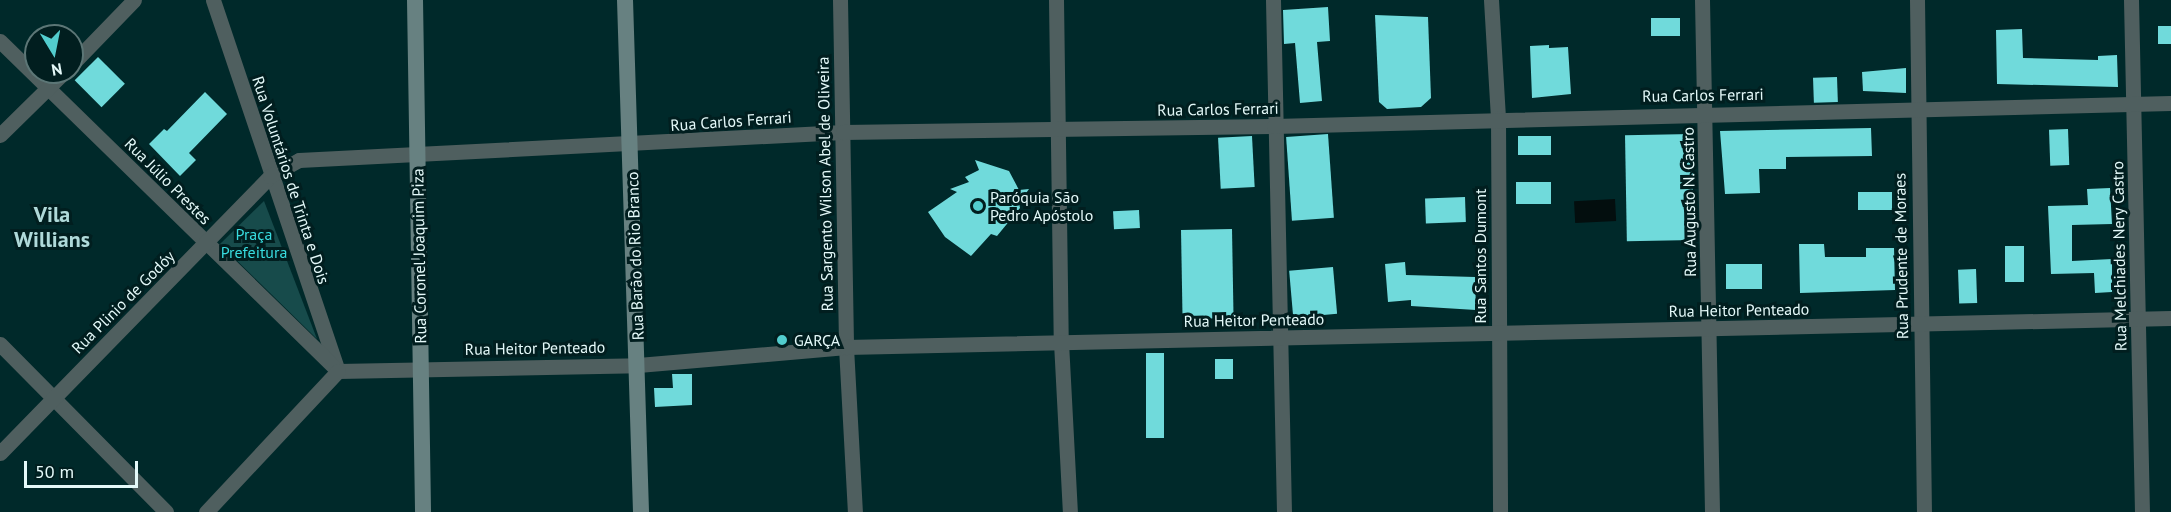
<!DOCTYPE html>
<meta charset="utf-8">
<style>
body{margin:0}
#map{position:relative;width:2171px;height:512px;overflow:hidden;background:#00292a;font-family:"PT Sans",sans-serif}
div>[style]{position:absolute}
.green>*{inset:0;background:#174b4b}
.water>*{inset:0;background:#030e0e;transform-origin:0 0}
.building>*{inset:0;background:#70dadb;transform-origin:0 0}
.minor>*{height:15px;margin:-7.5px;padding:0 7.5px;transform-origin:7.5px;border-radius:7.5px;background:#4f5f5f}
.secondary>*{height:16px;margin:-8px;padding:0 8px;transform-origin:8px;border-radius:8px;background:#678181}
.dots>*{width:16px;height:16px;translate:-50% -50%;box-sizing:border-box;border:3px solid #011e1f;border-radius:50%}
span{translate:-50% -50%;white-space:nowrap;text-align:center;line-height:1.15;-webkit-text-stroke:6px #011e1f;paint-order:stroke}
.street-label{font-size:16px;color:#e4f9f9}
.poi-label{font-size:16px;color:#e4f9f9}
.left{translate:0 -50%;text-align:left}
.park-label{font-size:16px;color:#38dcdf}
.district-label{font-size:22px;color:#afd9d9;font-weight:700}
.north{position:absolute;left:24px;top:24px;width:60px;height:60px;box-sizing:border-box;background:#011e1f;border:2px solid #5c7676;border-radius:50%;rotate:170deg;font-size:16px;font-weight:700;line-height:24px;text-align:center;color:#e4f9f9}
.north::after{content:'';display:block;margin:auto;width:21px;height:27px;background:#52cdce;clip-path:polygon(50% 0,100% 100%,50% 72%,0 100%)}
.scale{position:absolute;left:24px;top:461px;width:114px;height:27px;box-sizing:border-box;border:3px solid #e4f9f9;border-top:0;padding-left:8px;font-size:18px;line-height:21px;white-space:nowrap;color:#e4f9f9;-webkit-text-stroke:4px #011e1f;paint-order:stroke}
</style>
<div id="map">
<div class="green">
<i style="clip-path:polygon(264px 201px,317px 339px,220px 244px)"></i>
</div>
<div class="water">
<i style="left:1615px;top:199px;width:22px;height:41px;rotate:87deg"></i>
</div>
<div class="building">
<i style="clip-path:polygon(1328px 7px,1330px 41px,1317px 42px,1322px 101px,1300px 103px,1295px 43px,1284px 44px,1283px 10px)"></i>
<i style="clip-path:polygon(1375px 15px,1428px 17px,1431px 98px,1421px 107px,1387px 109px,1379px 102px)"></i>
<i style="left:1680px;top:18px;width:18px;height:29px;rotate:90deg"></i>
<i style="left:2171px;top:26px;width:18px;height:13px;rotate:90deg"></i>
<i style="clip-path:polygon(2022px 29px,2023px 58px,2098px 60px,2098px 56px,2117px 55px,2118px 87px,1997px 84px,1996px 30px)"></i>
<i style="clip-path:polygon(1549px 45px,1549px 48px,1568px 47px,1571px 94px,1532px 98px,1530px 46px)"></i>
<i style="left:98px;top:57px;width:38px;height:33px;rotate:45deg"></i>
<i style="clip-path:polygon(1906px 68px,1906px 93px,1863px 91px,1862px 72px)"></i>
<i style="left:1837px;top:77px;width:25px;height:24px;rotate:88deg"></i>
<i style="clip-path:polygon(205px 92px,227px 114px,189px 153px,196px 160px,180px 176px,149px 144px,164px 129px,167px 131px)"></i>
<i style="clip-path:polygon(1871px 128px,1872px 156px,1786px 157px,1786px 169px,1759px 169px,1760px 193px,1725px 194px,1720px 131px)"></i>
<i style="left:2068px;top:129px;width:36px;height:19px;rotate:88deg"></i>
<i style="left:1328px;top:134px;width:84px;height:42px;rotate:86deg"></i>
<i style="left:1692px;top:134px;width:106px;height:67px;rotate:89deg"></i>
<i style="left:1252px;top:136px;width:51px;height:34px;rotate:87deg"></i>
<i style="left:1518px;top:136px;width:33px;height:19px"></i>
<i style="clip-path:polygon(975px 160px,1009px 171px,1019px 190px,1029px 189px,1019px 203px,1020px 208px,997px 236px,991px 234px,971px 256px,945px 237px,928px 212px,957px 192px,950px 189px,969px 182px,965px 177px,979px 170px)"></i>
<i style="left:1516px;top:182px;width:35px;height:22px"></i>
<i style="clip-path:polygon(2110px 188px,2112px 224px,2072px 225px,2072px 261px,2112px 259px,2112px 292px,2095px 293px,2094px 273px,2051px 274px,2048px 206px,2088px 205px,2087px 189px)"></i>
<i style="left:1892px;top:192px;width:18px;height:34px;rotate:90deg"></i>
<i style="left:1465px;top:197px;width:25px;height:40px;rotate:88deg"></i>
<i style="left:1139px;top:210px;width:18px;height:26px;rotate:87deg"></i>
<i style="left:1232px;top:229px;width:89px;height:51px;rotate:89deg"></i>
<i style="clip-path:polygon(1799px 244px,1824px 244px,1825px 257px,1866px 257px,1866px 248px,1894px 248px,1895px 290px,1800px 293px)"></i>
<i style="left:2024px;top:246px;width:36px;height:19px;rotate:90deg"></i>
<i style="clip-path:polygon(1405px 262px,1406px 275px,1475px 277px,1476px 310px,1411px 306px,1411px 300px,1388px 302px,1385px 264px)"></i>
<i style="left:1726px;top:264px;width:36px;height:25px"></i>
<i style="left:1333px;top:267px;width:47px;height:44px;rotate:85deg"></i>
<i style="left:1976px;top:269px;width:34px;height:18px;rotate:88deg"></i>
<i style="left:1146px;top:353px;width:18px;height:85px"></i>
<i style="left:1233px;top:359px;width:20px;height:18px;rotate:90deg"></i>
<i style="clip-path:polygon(672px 374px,692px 374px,692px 405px,655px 407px,654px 388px,673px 388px)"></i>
</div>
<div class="minor">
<i style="left:213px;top:0;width:388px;rotate:71.4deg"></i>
<i style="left:840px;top:0;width:347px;rotate:89deg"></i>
<i style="left:846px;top:347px;width:165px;rotate:86.9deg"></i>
<i style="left:1056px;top:0;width:342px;rotate:89.2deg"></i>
<i style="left:1061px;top:342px;width:170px;rotate:87deg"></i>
<i style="left:1273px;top:0;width:512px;rotate:88.77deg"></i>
<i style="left:1491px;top:0;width:118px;rotate:86.6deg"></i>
<i style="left:1498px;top:118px;width:394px;rotate:89.7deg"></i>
<i style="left:1702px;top:0;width:512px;rotate:88.88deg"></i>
<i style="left:1917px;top:0;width:512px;rotate:89.22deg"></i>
<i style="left:2131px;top:0;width:512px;rotate:88.77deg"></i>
<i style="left:0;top:41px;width:472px;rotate:44.3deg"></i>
<i style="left:72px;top:64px;width:89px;rotate:-45.9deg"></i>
<i style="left:0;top:135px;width:90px;rotate:-44.5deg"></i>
<i style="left:0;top:344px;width:236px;rotate:45.3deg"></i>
<i style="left:338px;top:371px;width:300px;rotate:-1.1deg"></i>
<i style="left:638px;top:365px;width:209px;rotate:-4.9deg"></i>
<i style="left:846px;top:347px;width:1325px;rotate:-1.25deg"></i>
<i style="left:0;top:453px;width:387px;rotate:-45.7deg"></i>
<i style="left:270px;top:176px;width:33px;rotate:-29deg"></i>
<i style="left:299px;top:160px;width:545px;rotate:-2.95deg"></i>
<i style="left:843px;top:132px;width:431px;rotate:-0.8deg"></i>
<i style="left:1274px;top:126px;width:897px;rotate:-1.47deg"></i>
<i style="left:206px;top:512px;width:193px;rotate:-46.9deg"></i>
</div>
<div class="secondary">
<i style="left:415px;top:0;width:512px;rotate:89.1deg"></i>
<i style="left:625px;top:0;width:512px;rotate:88.21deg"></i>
</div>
<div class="dots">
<i style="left:978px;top:206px;background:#52cdce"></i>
<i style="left:782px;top:340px;background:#52cdce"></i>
</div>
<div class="street-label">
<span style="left:1703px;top:95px;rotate:-1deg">Rua Carlos Ferrari</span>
<span style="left:1218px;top:109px;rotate:-1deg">Rua Carlos Ferrari</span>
<span style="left:731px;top:121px;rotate:-4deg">Rua Carlos Ferrari</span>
<span style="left:291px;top:180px;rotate:72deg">Rua Voluntários de Trinta e Dois</span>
<span style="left:168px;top:181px;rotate:45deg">Rua Júlio Prestes</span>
<span style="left:825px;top:184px;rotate:-91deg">Rua Sargento Wilson Abel de Oliveira</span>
<span style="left:1689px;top:202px;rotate:-91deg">Rua Augusto N. Castro</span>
<span style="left:419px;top:256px;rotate:-91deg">Rua Coronel Joaquim Piza</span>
<span style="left:635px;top:256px;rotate:-92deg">Rua Barão do Rio Branco</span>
<span style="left:1480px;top:256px;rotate:-90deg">Rua Santos Dumont</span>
<span style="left:1901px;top:256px;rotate:-91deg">Rua Prudente de Moraes</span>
<span style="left:2119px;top:256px;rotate:-91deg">Rua Melchiades Nery Castro</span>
<span style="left:123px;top:302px;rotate:-45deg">Rua Plinio de Godóy</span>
<span style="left:1739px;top:310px;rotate:-1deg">Rua Heitor Penteado</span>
<span style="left:1254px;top:320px;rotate:-1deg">Rua Heitor Penteado</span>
<span style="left:535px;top:348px;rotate:-1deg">Rua Heitor Penteado</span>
</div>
<div class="poi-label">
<span class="left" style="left:990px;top:206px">Paróquia São<br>Pedro Apóstolo</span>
<span class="left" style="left:794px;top:340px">GARÇA</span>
</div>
<div class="park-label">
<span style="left:254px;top:243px">Praça<br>Prefeitura</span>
</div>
<div class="district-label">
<span style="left:52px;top:227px">Vila<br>Willians</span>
</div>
<div class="north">N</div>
<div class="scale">50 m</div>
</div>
